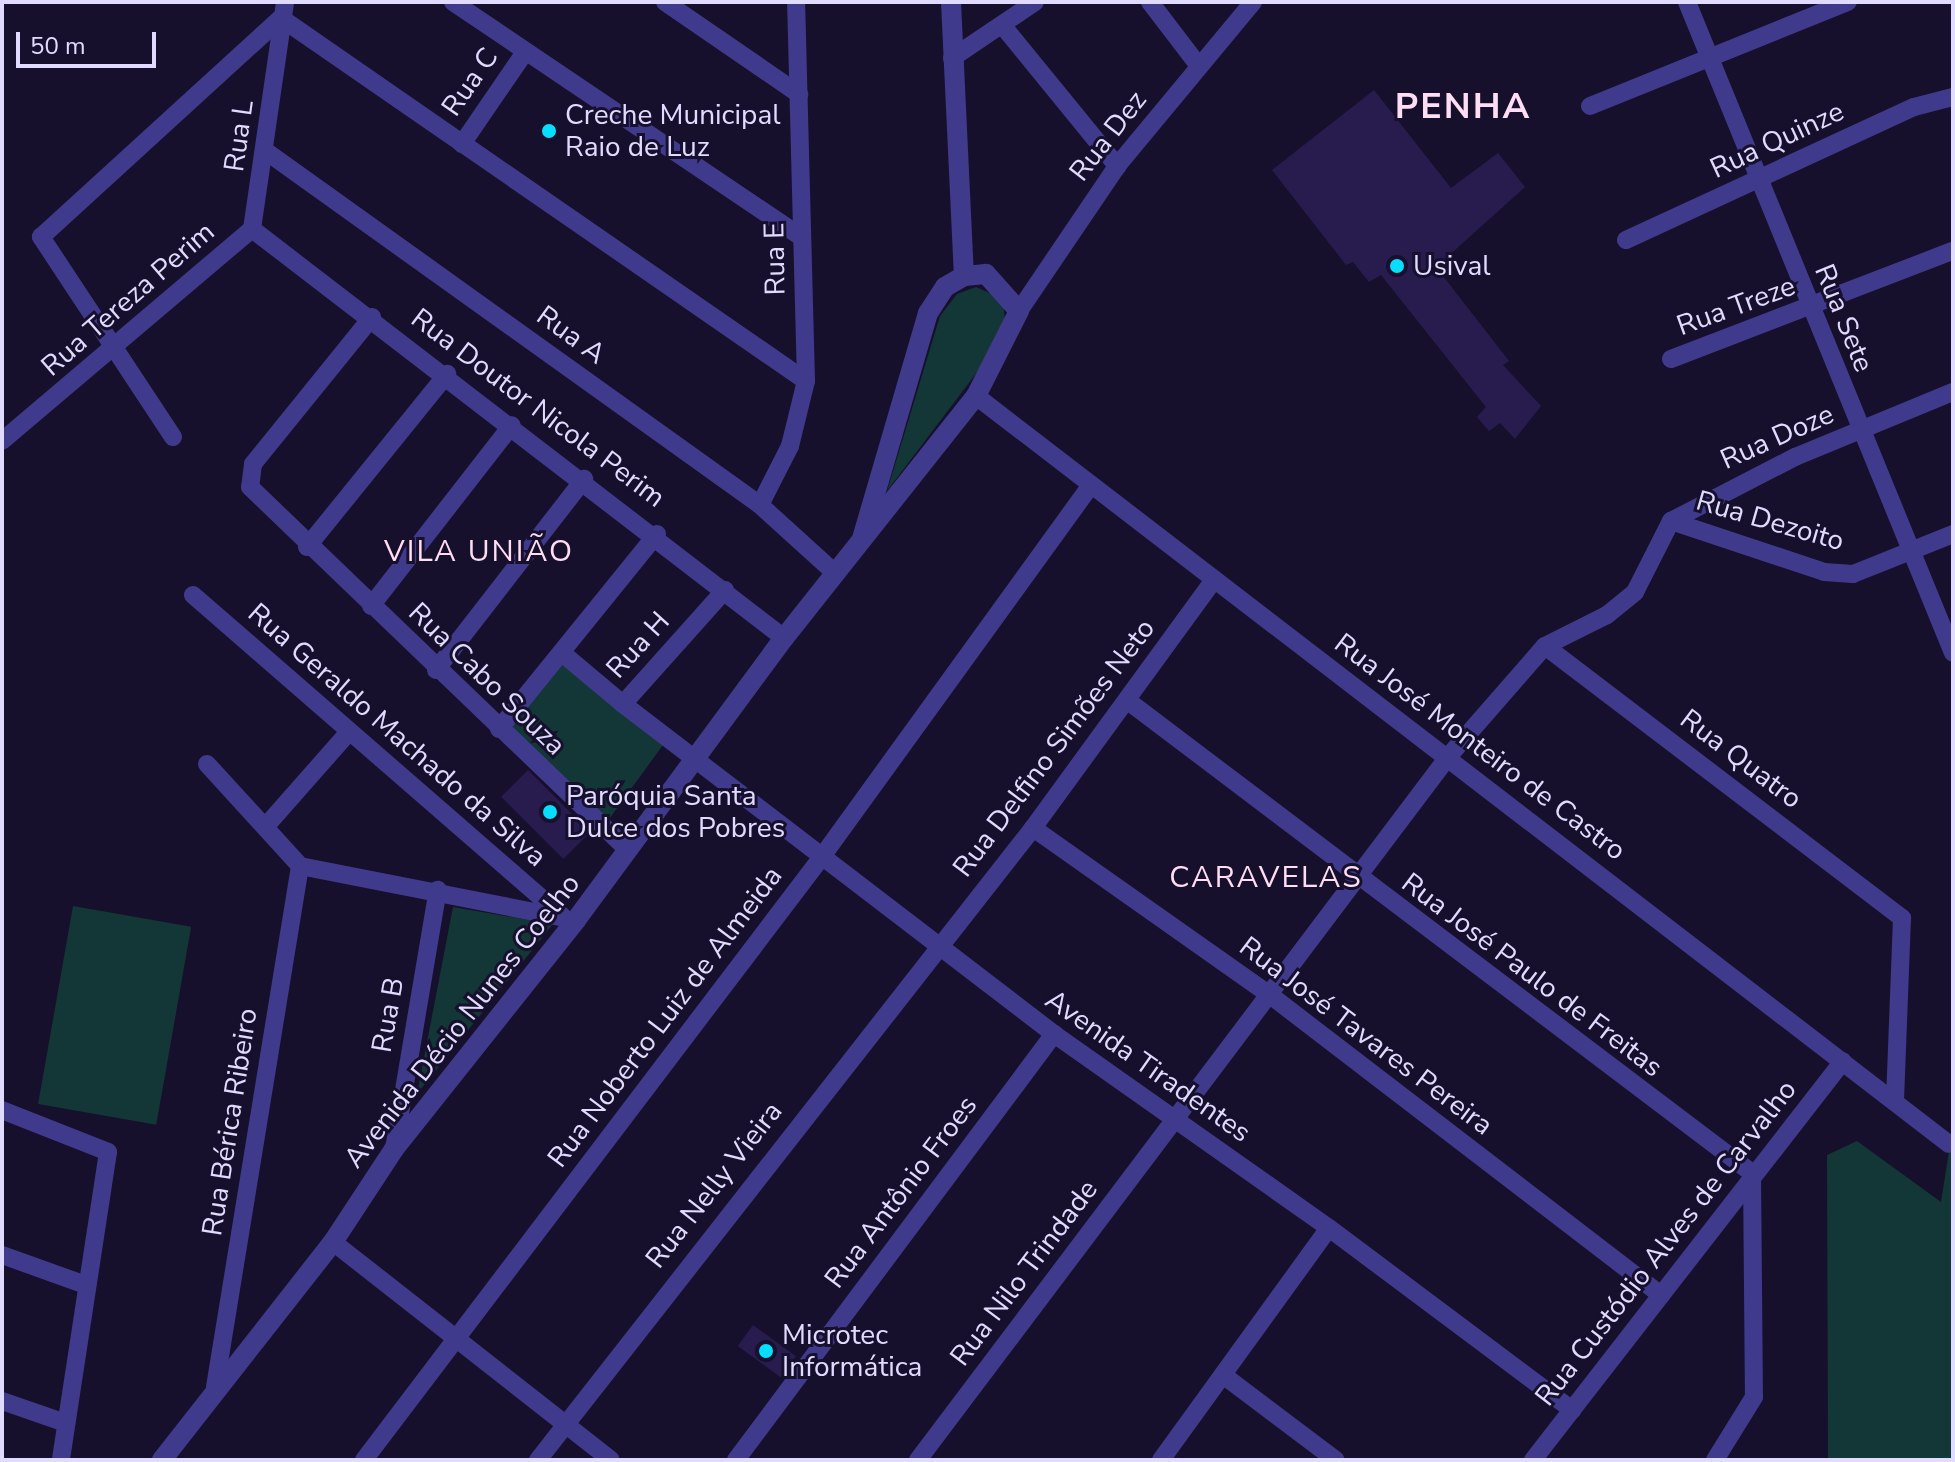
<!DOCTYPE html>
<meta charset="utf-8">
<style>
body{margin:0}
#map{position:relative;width:1955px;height:1462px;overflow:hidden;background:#16102c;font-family:"Nunito Sans",sans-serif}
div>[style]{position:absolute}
.green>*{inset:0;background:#133636;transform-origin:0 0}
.building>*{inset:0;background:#281c4e;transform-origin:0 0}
.minor>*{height:18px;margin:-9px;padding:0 9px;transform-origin:9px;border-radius:9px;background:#403a8d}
.tertiary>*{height:20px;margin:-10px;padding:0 10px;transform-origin:10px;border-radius:10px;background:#403a8d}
.dots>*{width:22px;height:22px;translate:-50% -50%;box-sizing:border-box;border:4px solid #16102c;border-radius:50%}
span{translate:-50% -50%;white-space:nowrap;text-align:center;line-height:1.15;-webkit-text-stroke:6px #16102c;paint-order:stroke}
.street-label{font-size:28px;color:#e1dbff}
.poi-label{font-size:28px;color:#e1dbff}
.left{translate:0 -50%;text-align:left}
.neighbourhood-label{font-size:30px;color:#ffddf2;letter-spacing:2px}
.district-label{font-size:36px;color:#ffddf2;font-weight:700;letter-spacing:2px}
.frame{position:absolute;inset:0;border:4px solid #e1dbff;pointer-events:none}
.scale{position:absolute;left:16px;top:32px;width:140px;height:36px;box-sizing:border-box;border:4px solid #e1dbff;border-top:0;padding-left:10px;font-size:24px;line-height:28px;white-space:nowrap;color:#e1dbff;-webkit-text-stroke:6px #16102c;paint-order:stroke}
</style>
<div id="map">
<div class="green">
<i style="clip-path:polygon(976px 287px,1003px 299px,1006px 334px,887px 491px,940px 316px,957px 294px)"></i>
<i style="clip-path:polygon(563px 663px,663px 745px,607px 822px,507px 728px)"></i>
<i style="left:73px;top:906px;width:120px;height:201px;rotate:10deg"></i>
<i style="clip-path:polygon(453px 907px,553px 924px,417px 1094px)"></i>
<i style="clip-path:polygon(1953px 1126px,1953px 1460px,1828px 1460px,1827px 1155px,1857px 1141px,1941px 1202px)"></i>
</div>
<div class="building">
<i style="clip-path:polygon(1374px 90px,1451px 188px,1498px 153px,1525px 187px,1436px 267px,1509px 361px,1503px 365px,1541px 406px,1515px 439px,1500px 423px,1489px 431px,1477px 417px,1486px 407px,1381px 275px,1369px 282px,1353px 262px,1346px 265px,1272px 170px)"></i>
<i style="left:528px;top:770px;width:88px;height:38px;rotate:45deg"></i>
<i style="left:753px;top:1325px;width:53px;height:26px;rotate:36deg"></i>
</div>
<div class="minor">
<i style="left:453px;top:2px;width:421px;rotate:34deg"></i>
<i style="left:665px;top:2px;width:163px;rotate:34.5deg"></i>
<i style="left:1150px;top:2px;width:81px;rotate:52.6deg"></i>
<i style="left:1687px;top:2px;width:703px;rotate:67.77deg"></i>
<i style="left:1003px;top:26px;width:181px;rotate:50.8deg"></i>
<i style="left:952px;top:58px;width:100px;rotate:-34deg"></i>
<i style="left:1590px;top:106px;width:278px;rotate:-22deg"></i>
<i style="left:462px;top:144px;width:112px;rotate:-55.6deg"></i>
<i style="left:267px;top:152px;width:606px;rotate:35.6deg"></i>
<i style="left:760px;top:505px;width:101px;rotate:42.2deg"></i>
<i style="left:252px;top:229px;width:671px;rotate:37.55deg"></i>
<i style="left:252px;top:229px;width:229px;rotate:-81.7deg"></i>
<i style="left:1626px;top:240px;width:317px;rotate:-24.8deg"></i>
<i style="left:1914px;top:107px;width:40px;rotate:-14.4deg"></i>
<i style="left:1019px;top:311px;width:175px;rotate:-55.9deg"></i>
<i style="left:1117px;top:166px;width:213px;rotate:-50.3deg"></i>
<i style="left:372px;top:317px;width:189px;rotate:129deg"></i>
<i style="left:253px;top:464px;width:23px;rotate:97deg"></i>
<i style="left:250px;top:487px;width:524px;rotate:43.84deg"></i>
<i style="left:1671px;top:359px;width:302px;rotate:-21deg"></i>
<i style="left:976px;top:396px;width:1227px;rotate:37.55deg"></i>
<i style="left:173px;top:437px;width:240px;rotate:-123.4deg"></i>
<i style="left:41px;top:237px;width:325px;rotate:-42.4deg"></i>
<i style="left:281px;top:18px;width:638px;rotate:34.66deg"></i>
<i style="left:2px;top:441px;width:328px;rotate:-40.3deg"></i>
<i style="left:760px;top:505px;width:66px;rotate:-63deg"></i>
<i style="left:790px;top:446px;width:67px;rotate:-76.2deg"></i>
<i style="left:806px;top:381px;width:379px;rotate:-91.5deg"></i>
<i style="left:1671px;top:521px;width:161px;rotate:18.4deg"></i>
<i style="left:1824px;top:572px;width:29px;rotate:4deg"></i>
<i style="left:1853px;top:574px;width:108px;rotate:-21.8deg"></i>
<i style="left:307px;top:547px;width:223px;rotate:-51deg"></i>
<i style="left:725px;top:590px;width:153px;rotate:131.8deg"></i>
<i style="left:623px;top:704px;width:543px;rotate:37.44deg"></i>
<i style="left:1054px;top:1034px;width:337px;rotate:35.2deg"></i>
<i style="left:1329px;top:1228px;width:304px;rotate:36.8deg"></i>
<i style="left:193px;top:595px;width:490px;rotate:41deg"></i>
<i style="left:371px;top:606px;width:229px;rotate:-52.1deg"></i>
<i style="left:1545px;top:646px;width:449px;rotate:37.3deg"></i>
<i style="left:1902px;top:918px;width:182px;rotate:92.2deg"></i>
<i style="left:562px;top:653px;width:80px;rotate:39.9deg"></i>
<i style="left:436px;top:670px;width:242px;rotate:-52.2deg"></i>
<i style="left:1128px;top:701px;width:782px;rotate:37.1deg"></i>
<i style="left:1752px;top:1173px;width:224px;rotate:89.5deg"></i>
<i style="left:1754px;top:1397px;width:74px;rotate:121.8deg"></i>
<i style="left:499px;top:729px;width:251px;rotate:-51deg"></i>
<i style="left:207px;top:764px;width:138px;rotate:47.6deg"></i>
<i style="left:266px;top:826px;width:125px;rotate:-48.6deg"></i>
<i style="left:1033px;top:828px;width:290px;rotate:35.2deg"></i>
<i style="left:1270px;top:995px;width:493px;rotate:37.5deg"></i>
<i style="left:300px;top:866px;width:265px;rotate:11.1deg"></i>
<i style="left:2px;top:1110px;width:114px;rotate:21.6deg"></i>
<i style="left:108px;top:1152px;width:312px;rotate:98.7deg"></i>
<i style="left:394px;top:1149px;width:263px;rotate:-80.4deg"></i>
<i style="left:333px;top:1242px;width:353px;rotate:38.1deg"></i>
<i style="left:2px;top:1255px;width:89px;rotate:19.7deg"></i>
<i style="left:1223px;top:1375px;width:141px;rotate:37deg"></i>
<i style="left:215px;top:1387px;width:528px;rotate:-80.73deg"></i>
<i style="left:2px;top:1401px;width:68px;rotate:19deg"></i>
<i style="left:364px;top:1460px;width:756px;rotate:-52.8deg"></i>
<i style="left:821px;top:858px;width:458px;rotate:-54.1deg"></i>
<i style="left:538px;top:1460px;width:803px;rotate:-51.93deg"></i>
<i style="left:1033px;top:828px;width:306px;rotate:-53.9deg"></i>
<i style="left:736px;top:1460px;width:532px;rotate:-53.26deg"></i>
<i style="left:918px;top:1460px;width:880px;rotate:-52.99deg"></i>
<i style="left:1448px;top:757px;width:147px;rotate:-48.9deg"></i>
<i style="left:1545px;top:646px;width:69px;rotate:-26.6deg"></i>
<i style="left:1607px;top:615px;width:36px;rotate:-39deg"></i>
<i style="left:1635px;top:592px;width:80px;rotate:-63.1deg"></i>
<i style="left:1671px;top:521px;width:140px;rotate:-27.3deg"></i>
<i style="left:1795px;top:457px;width:171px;rotate:-22.4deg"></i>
<i style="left:1161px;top:1460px;width:286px;rotate:-54.1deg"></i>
<i style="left:1533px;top:1460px;width:505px;rotate:-52.15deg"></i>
</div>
<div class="tertiary">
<i style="left:951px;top:2px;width:274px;rotate:87.3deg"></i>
<i style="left:162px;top:1460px;width:277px;rotate:-51.9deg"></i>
<i style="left:333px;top:1242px;width:111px;rotate:-56.7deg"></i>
<i style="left:394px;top:1149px;width:293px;rotate:-51.5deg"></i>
<i style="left:576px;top:920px;width:350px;rotate:-53.6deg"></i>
<i style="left:784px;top:638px;width:309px;rotate:-51.6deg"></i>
<i style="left:976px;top:396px;width:95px;rotate:-63.2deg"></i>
<i style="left:1019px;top:311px;width:50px;rotate:-131.7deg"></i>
<i style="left:986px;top:274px;width:22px;rotate:175deg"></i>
<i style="left:964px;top:276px;width:22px;rotate:150deg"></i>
<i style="left:945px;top:287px;width:31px;rotate:123deg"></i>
<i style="left:928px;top:313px;width:234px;rotate:106.3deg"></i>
</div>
<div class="dots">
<i style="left:549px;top:131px;background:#07ddff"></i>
<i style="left:1397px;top:266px;background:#07ddff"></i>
<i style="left:550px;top:812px;background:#07ddff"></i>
<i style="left:766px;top:1351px;background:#07ddff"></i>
</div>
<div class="street-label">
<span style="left:470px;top:82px;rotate:-55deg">Rua C</span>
<span style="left:239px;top:136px;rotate:-82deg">Rua L</span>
<span style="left:1108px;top:136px;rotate:-52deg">Rua Dez</span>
<span style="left:1777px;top:140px;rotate:-25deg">Rua Quinze</span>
<span style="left:775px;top:259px;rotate:-91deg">Rua E</span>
<span style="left:128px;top:299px;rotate:-41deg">Rua Tereza Perim</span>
<span style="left:1736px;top:306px;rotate:-20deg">Rua Treze</span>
<span style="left:1844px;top:318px;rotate:68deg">Rua Sete</span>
<span style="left:571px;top:335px;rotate:36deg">Rua A</span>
<span style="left:538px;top:408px;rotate:37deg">Rua Doutor Nicola Perim</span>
<span style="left:1777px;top:437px;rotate:-24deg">Rua Doze</span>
<span style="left:1770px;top:521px;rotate:16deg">Rua Dezoito</span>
<span style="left:638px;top:645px;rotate:-48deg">Rua H</span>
<span style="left:487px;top:679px;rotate:44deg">Rua Cabo Souza</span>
<span style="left:397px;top:735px;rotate:41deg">Rua Geraldo Machado da Silva</span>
<span style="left:1480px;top:747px;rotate:37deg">Rua José Monteiro de Castro</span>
<span style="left:1054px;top:748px;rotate:-53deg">Rua Delfino Simões Neto</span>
<span style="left:1741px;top:759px;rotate:37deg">Rua Quatro</span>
<span style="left:1532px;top:975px;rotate:37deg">Rua José Paulo de Freitas</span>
<span style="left:388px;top:1015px;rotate:-80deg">Rua B</span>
<span style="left:665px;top:1017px;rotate:-53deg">Rua Noberto Luiz de Almeida</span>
<span style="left:462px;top:1021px;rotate:-52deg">Avenida Décio Nunes Coelho</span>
<span style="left:1366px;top:1036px;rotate:37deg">Rua José Tavares Pereira</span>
<span style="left:1148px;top:1066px;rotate:35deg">Avenida Tiradentes</span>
<span style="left:230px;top:1122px;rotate:-81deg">Rua Bérica Ribeiro</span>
<span style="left:714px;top:1185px;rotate:-52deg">Rua Nelly Vieira</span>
<span style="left:901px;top:1192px;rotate:-53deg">Rua Antônio Froes</span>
<span style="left:1666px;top:1243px;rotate:-52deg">Rua Custódio Alves de Carvalho</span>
<span style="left:1024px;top:1273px;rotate:-53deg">Rua Nilo Trindade</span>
</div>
<div class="poi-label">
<span class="left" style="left:565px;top:131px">Creche Municipal<br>Raio de Luz</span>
<span class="left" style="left:1413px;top:266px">Usival</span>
<span class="left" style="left:566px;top:812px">Paróquia Santa<br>Dulce dos Pobres</span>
<span class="left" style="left:782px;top:1351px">Microtec<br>Informática</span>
</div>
<div class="neighbourhood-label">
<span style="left:479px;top:552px">VILA UNIÃO</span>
<span style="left:1266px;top:878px">CARAVELAS</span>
</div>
<div class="district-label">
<span style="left:1463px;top:107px">PENHA</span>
</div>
<div class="frame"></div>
<div class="scale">50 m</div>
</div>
